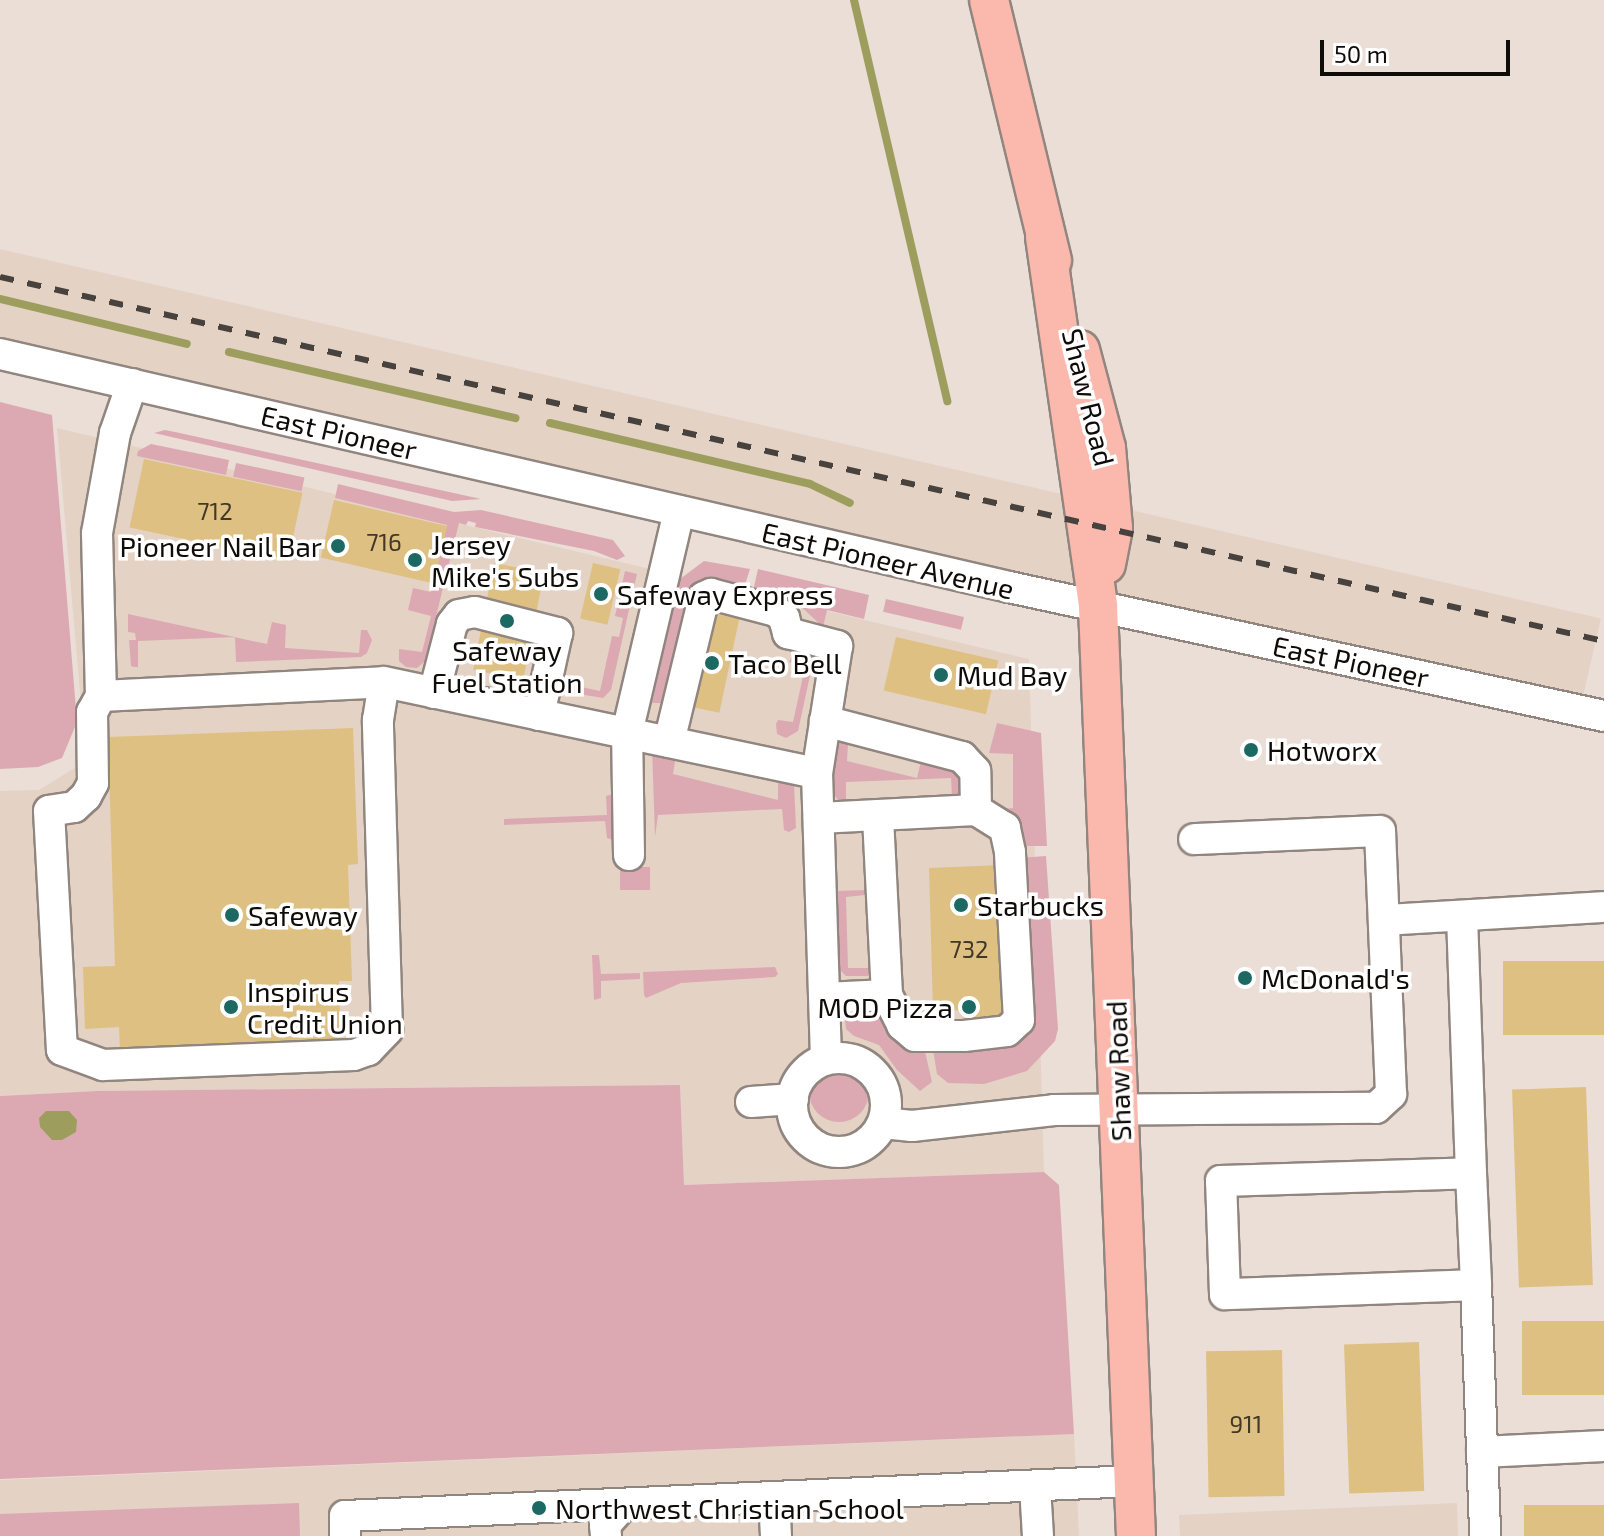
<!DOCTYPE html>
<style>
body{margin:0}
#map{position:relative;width:1604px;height:1536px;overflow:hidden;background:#eaded6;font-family:"Exo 2",sans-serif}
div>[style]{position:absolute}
.built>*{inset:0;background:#e4d2c5;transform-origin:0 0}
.green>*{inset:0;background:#dca9b3;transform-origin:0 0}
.round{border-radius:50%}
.water>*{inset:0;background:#9d9e5e}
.stream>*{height:8px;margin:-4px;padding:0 4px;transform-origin:4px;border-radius:4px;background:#9d9e5e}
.building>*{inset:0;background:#dfc083;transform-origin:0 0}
.roads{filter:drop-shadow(2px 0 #91867f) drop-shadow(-2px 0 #91867f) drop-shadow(0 2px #91867f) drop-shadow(0 -2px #91867f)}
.minor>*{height:30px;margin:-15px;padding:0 15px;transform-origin:15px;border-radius:15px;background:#fff}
.minor>.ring{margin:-15px;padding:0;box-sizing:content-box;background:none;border:30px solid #fff;border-radius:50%}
.major>*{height:38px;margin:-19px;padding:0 19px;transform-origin:19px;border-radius:19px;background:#fbb8ac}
.rail>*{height:6px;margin-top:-3px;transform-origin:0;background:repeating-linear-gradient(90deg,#48423e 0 14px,transparent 0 28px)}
.dots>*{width:22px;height:22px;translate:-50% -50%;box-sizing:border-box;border:4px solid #fff;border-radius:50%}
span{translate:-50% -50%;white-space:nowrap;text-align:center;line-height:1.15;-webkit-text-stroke:7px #fff;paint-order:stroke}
.number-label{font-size:24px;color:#423827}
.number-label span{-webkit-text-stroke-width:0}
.street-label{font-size:28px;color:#0e0b08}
.poi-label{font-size:28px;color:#0e0b08}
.left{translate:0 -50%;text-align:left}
.right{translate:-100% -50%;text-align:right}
.scale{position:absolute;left:1320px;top:40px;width:190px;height:36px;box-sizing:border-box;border:4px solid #0e0b08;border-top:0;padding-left:10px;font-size:24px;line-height:28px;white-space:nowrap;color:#0e0b08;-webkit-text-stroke:6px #fff;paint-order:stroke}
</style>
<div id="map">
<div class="built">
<i style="left:0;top:249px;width:1643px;height:106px;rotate:13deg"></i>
<i style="clip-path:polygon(57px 428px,1029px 659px,1044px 1172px,684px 1185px,680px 1085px,97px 1091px,0 1096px,0 791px,39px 790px,86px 761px)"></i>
<i style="clip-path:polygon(1074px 1434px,1079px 1536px,0 1536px,0 1480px)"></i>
<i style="clip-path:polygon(1457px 1503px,1458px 1536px,1180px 1536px,1179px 1515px)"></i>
</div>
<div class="green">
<i style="clip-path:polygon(0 402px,52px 415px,77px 722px,62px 758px,38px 767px,0 769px)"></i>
<i style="clip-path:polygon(165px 430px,175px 432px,481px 499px,452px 501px,154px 433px)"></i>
<i style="clip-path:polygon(151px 444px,229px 460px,226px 475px,137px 456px,138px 451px)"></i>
<i style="left:236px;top:463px;width:70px;height:14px;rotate:12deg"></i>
<i style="clip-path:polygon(338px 484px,454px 512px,481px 510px,613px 540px,625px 556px,617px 560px,594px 551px,475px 527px,476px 523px,468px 521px,466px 525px,459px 523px,425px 661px,417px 668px,406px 667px,399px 661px,399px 649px,422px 652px,431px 616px,408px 610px,413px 588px,431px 592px,447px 525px,335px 498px)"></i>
<i style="clip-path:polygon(704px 561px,750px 569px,744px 588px,708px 582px,668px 703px,652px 703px,680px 579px)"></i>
<i style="clip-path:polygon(758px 569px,869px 595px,864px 619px,827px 610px,823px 627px,795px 601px,753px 591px)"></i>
<i style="clip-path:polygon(625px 571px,637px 574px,611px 690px,603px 698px,573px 693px,572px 685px,600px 691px,612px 636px,619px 637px,623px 618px,615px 616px)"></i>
<i style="left:886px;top:599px;width:80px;height:13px;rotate:13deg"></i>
<i style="clip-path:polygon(128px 614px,267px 644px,272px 622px,286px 625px,285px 648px,359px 653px,361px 630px,367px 630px,372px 640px,367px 653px,361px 657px,236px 662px,235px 637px,138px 641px,138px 667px,134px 667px,131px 666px,129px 640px,136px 640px,135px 633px,128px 632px)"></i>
<i style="clip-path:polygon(795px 650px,814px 657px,798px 731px,786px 738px,777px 734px,776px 724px,778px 720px,793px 722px,805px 667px,789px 662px)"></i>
<i style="clip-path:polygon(997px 723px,1041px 733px,1047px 846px,1017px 846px,992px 810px,1013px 808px,1013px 754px,989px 753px)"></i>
<i style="clip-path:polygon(838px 742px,848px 744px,847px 761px,917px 778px,921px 761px,961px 769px,962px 797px,952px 798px,951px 778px,846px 782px,846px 801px,839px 801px,835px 796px,832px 751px)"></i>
<i style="clip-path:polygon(652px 748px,676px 755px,673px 774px,778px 800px,778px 780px,794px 783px,796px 828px,789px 832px,784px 830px,782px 809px,658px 815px,655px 837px)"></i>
<i style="clip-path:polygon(613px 794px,614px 840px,607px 838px,605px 821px,504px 825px,504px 819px,607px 815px,606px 796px)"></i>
<i style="clip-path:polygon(1046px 856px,1058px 1029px,1055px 1041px,1027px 1071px,984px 1084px,948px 1083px,937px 1074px,932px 1043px,1009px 1039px,1019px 858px)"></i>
<i style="left:650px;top:867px;width:23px;height:30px;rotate:90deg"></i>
<i style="clip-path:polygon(866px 890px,865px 895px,846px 897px,848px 968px,868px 968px,870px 972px,868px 976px,846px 976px,840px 970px,836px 891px)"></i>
<i style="clip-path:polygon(592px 955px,599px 955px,601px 974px,640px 973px,640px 979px,601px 981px,601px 998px,594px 1000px)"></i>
<i style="clip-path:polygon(775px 967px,778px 974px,775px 977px,681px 983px,646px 998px,644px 995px,643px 972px)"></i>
<i style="clip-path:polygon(874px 1005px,923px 1043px,932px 1082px,920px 1091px,897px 1070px,879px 1045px,854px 1036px,846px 1029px,844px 1009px)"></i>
<i class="round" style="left:809px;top:1062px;width:60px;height:60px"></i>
<i style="clip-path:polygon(680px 1085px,684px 1185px,1044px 1172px,1059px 1185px,1074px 1434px,0 1479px,0 1096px,97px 1091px)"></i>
<i style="clip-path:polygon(299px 1503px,300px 1536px,0 1536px,0 1514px)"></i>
</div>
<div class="water">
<i style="clip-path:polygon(46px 1111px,69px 1111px,77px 1120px,76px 1132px,62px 1140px,52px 1140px,40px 1127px,39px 1118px)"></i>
</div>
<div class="stream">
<i style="left:854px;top:0;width:412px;rotate:76.9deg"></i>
<i style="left:0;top:299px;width:192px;rotate:13.5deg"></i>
<i style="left:229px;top:352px;width:294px;rotate:13deg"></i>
<i style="left:550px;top:423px;width:267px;rotate:13.2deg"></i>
<i style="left:810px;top:484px;width:44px;rotate:25.4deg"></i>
</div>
<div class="building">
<i style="left:144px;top:459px;width:162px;height:70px;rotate:12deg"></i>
<i style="left:334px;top:500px;width:116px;height:59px;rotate:13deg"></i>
<i style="left:494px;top:563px;width:51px;height:109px;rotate:11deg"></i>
<i style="left:593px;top:563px;width:28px;height:57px;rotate:13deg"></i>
<i style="left:707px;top:612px;width:33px;height:96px;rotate:12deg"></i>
<i style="left:896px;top:637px;width:105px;height:55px;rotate:13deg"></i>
<i style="clip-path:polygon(353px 728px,358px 864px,348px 865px,352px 981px,339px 981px,341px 1045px,120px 1052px,119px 1027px,85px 1029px,83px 967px,115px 966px,108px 737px)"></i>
<i style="clip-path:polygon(1001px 865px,1006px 1021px,971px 1022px,971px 1010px,933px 1011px,929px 868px)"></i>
<i style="left:1604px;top:961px;width:74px;height:101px;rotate:90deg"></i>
<i style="left:1586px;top:1087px;width:198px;height:74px;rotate:88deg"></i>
<i style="left:1604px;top:1321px;width:74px;height:82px;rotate:90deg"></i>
<i style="left:1419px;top:1342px;width:149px;height:75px;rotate:88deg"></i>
<i style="left:1282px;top:1350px;width:146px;height:76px;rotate:89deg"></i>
<i style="left:1604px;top:1505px;width:31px;height:80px;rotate:90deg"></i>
</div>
<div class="roads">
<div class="minor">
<i style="left:0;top:354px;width:1036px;rotate:13deg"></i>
<i style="left:1009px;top:587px;width:609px;rotate:12.23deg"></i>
<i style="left:132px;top:384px;width:52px;rotate:109.1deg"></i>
<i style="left:115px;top:433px;width:102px;rotate:100.2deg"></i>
<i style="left:97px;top:533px;width:163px;rotate:88.6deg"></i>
<i style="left:101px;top:696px;width:283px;rotate:-2.8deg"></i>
<i style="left:384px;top:682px;width:442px;rotate:11.9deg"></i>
<i style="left:434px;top:693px;width:71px;rotate:-75.4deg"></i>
<i style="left:452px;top:624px;width:11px;rotate:-52deg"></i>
<i style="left:459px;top:615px;width:16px;rotate:-11deg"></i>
<i style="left:475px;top:612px;width:85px;rotate:14.4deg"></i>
<i style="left:557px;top:633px;width:84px;rotate:102.4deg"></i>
<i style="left:101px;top:696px;width:18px;rotate:119deg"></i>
<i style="left:92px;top:712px;width:71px;rotate:89.2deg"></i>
<i style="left:93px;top:783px;width:15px;rotate:118deg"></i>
<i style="left:86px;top:796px;width:16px;rotate:137deg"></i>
<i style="left:74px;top:807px;width:25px;rotate:171deg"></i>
<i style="left:49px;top:811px;width:239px;rotate:86.9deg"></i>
<i style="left:62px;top:1050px;width:44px;rotate:20.1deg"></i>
<i style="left:103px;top:1065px;width:251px;rotate:-2.3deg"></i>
<i style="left:354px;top:1055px;width:15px;rotate:-20deg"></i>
<i style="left:368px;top:1050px;width:28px;rotate:-46deg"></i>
<i style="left:387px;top:1030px;width:310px;rotate:-91.7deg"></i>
<i style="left:378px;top:720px;width:38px;rotate:-81deg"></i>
<i style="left:669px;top:742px;width:149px;rotate:-76.4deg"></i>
<i style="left:704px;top:597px;width:8px;rotate:-23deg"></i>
<i style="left:711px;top:594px;width:67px;rotate:14.7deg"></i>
<i style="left:776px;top:611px;width:11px;rotate:41deg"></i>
<i style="left:784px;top:618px;width:16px;rotate:75deg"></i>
<i style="left:788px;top:633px;width:51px;rotate:14.9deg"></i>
<i style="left:837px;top:646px;width:129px;rotate:98.9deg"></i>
<i style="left:817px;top:773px;width:286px;rotate:88.2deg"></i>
<i style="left:819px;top:818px;width:157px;rotate:-2.9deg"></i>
<i style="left:976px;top:810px;width:39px;rotate:-91deg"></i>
<i style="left:975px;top:771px;width:19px;rotate:-133deg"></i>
<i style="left:962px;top:757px;width:142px;rotate:-165.3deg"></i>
<i style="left:629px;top:855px;width:122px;rotate:-90.9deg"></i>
<i style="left:627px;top:733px;width:228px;rotate:-76.8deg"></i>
<i style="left:1462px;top:916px;width:257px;rotate:88deg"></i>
<i style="left:1471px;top:1173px;width:112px;rotate:87.4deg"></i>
<i style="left:1476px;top:1285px;width:251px;rotate:177.9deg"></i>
<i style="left:1225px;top:1294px;width:113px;rotate:-92deg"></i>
<i style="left:1221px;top:1181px;width:250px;rotate:-1.8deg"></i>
<i style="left:1385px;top:920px;width:219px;rotate:-3.4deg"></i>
<i style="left:887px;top:995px;width:34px;rotate:63deg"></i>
<i style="left:902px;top:1025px;width:17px;rotate:40deg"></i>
<i style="left:915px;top:1036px;width:49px"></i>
<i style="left:964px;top:1036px;width:43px;rotate:-6.6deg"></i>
<i style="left:1007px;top:1031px;width:16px;rotate:-43deg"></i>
<i style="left:1019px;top:1020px;width:168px;rotate:-93.1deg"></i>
<i style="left:1010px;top:852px;width:25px;rotate:-102deg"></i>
<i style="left:1005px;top:828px;width:34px;rotate:-148deg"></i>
<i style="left:825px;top:998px;width:62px;rotate:-2.8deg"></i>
<i style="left:887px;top:995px;width:180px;rotate:-92.9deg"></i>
<i class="ring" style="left:792px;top:1058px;width:64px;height:64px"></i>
<i style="left:751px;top:1102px;width:42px;rotate:-4.1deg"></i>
<i style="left:883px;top:1123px;width:29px;rotate:6deg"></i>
<i style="left:912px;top:1126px;width:143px;rotate:-6.4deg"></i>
<i style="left:1054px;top:1110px;width:322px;rotate:-0.4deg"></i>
<i style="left:1376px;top:1108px;width:21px;rotate:-43deg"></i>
<i style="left:1391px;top:1094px;width:263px;rotate:-92.4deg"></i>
<i style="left:1380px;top:831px;width:186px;rotate:177.5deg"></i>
<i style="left:1476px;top:1285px;width:251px;rotate:87.9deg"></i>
<i style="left:1482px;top:1452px;width:122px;rotate:-2.8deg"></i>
<i style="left:1035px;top:1486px;width:50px;rotate:86.6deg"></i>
<i style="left:774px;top:1498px;width:38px;rotate:87deg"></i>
<i style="left:345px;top:1536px;width:20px;rotate:-90deg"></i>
<i style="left:345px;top:1516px;width:790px;rotate:-2.54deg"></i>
<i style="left:606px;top:1536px;width:11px;rotate:-95deg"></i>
<i style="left:605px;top:1525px;width:28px;rotate:-48deg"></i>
</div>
<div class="major">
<i style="left:989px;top:0;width:268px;rotate:76.4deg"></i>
<i style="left:1045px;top:237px;width:374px;rotate:81.8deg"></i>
<i style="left:1098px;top:607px;width:930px;rotate:87.66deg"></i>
<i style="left:1080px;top:350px;width:101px;rotate:75.1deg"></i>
<i style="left:1106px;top:448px;width:80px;rotate:85deg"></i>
<i style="left:1113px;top:528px;width:37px;rotate:101deg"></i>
</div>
</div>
<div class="rail">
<i style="left:0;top:277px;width:1645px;rotate:12.79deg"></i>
</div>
<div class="dots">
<i style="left:338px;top:546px;background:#1c6862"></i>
<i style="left:415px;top:560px;background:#1c6862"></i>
<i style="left:601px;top:594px;background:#1c6862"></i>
<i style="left:507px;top:621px;background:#1c6862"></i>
<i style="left:712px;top:663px;background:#1c6862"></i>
<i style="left:941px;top:675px;background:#1c6862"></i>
<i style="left:1251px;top:750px;background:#1c6862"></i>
<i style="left:961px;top:905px;background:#1c6862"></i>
<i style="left:232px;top:915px;background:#1c6862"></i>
<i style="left:1245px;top:978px;background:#1c6862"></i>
<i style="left:231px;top:1007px;background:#1c6862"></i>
<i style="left:969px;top:1007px;background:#1c6862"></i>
<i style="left:539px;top:1508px;background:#1c6862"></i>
</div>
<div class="number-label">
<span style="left:215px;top:511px">712</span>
<span style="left:384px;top:542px">716</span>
<span style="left:969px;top:949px">732</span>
<span style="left:1246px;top:1424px">911</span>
</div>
<div class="street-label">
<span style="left:1089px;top:397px;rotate:76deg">Shaw Road</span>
<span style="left:339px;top:432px;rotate:13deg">East Pioneer</span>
<span style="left:888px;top:560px;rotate:13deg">East Pioneer Avenue</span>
<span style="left:1351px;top:661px;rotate:12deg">East Pioneer</span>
<span style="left:1118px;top:1071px;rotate:-92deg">Shaw Road</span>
</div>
<div class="poi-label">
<span class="left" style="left:431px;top:560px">Jersey<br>Mike's Subs</span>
<span class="right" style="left:322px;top:546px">Pioneer Nail Bar</span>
<span class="left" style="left:617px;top:594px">Safeway Express</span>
<span style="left:507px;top:666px">Safeway<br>Fuel Station</span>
<span class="left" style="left:728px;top:663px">Taco Bell</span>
<span class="left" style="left:957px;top:675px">Mud Bay</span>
<span class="left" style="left:1267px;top:750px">Hotworx</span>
<span class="left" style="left:977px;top:905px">Starbucks</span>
<span class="left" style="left:248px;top:915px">Safeway</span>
<span class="left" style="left:1261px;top:978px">McDonald's</span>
<span class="left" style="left:247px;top:1007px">Inspirus<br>Credit Union</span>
<span class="right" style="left:953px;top:1007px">MOD Pizza</span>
<span class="left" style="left:555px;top:1508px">Northwest Christian School</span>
</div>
<div class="scale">50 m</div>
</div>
